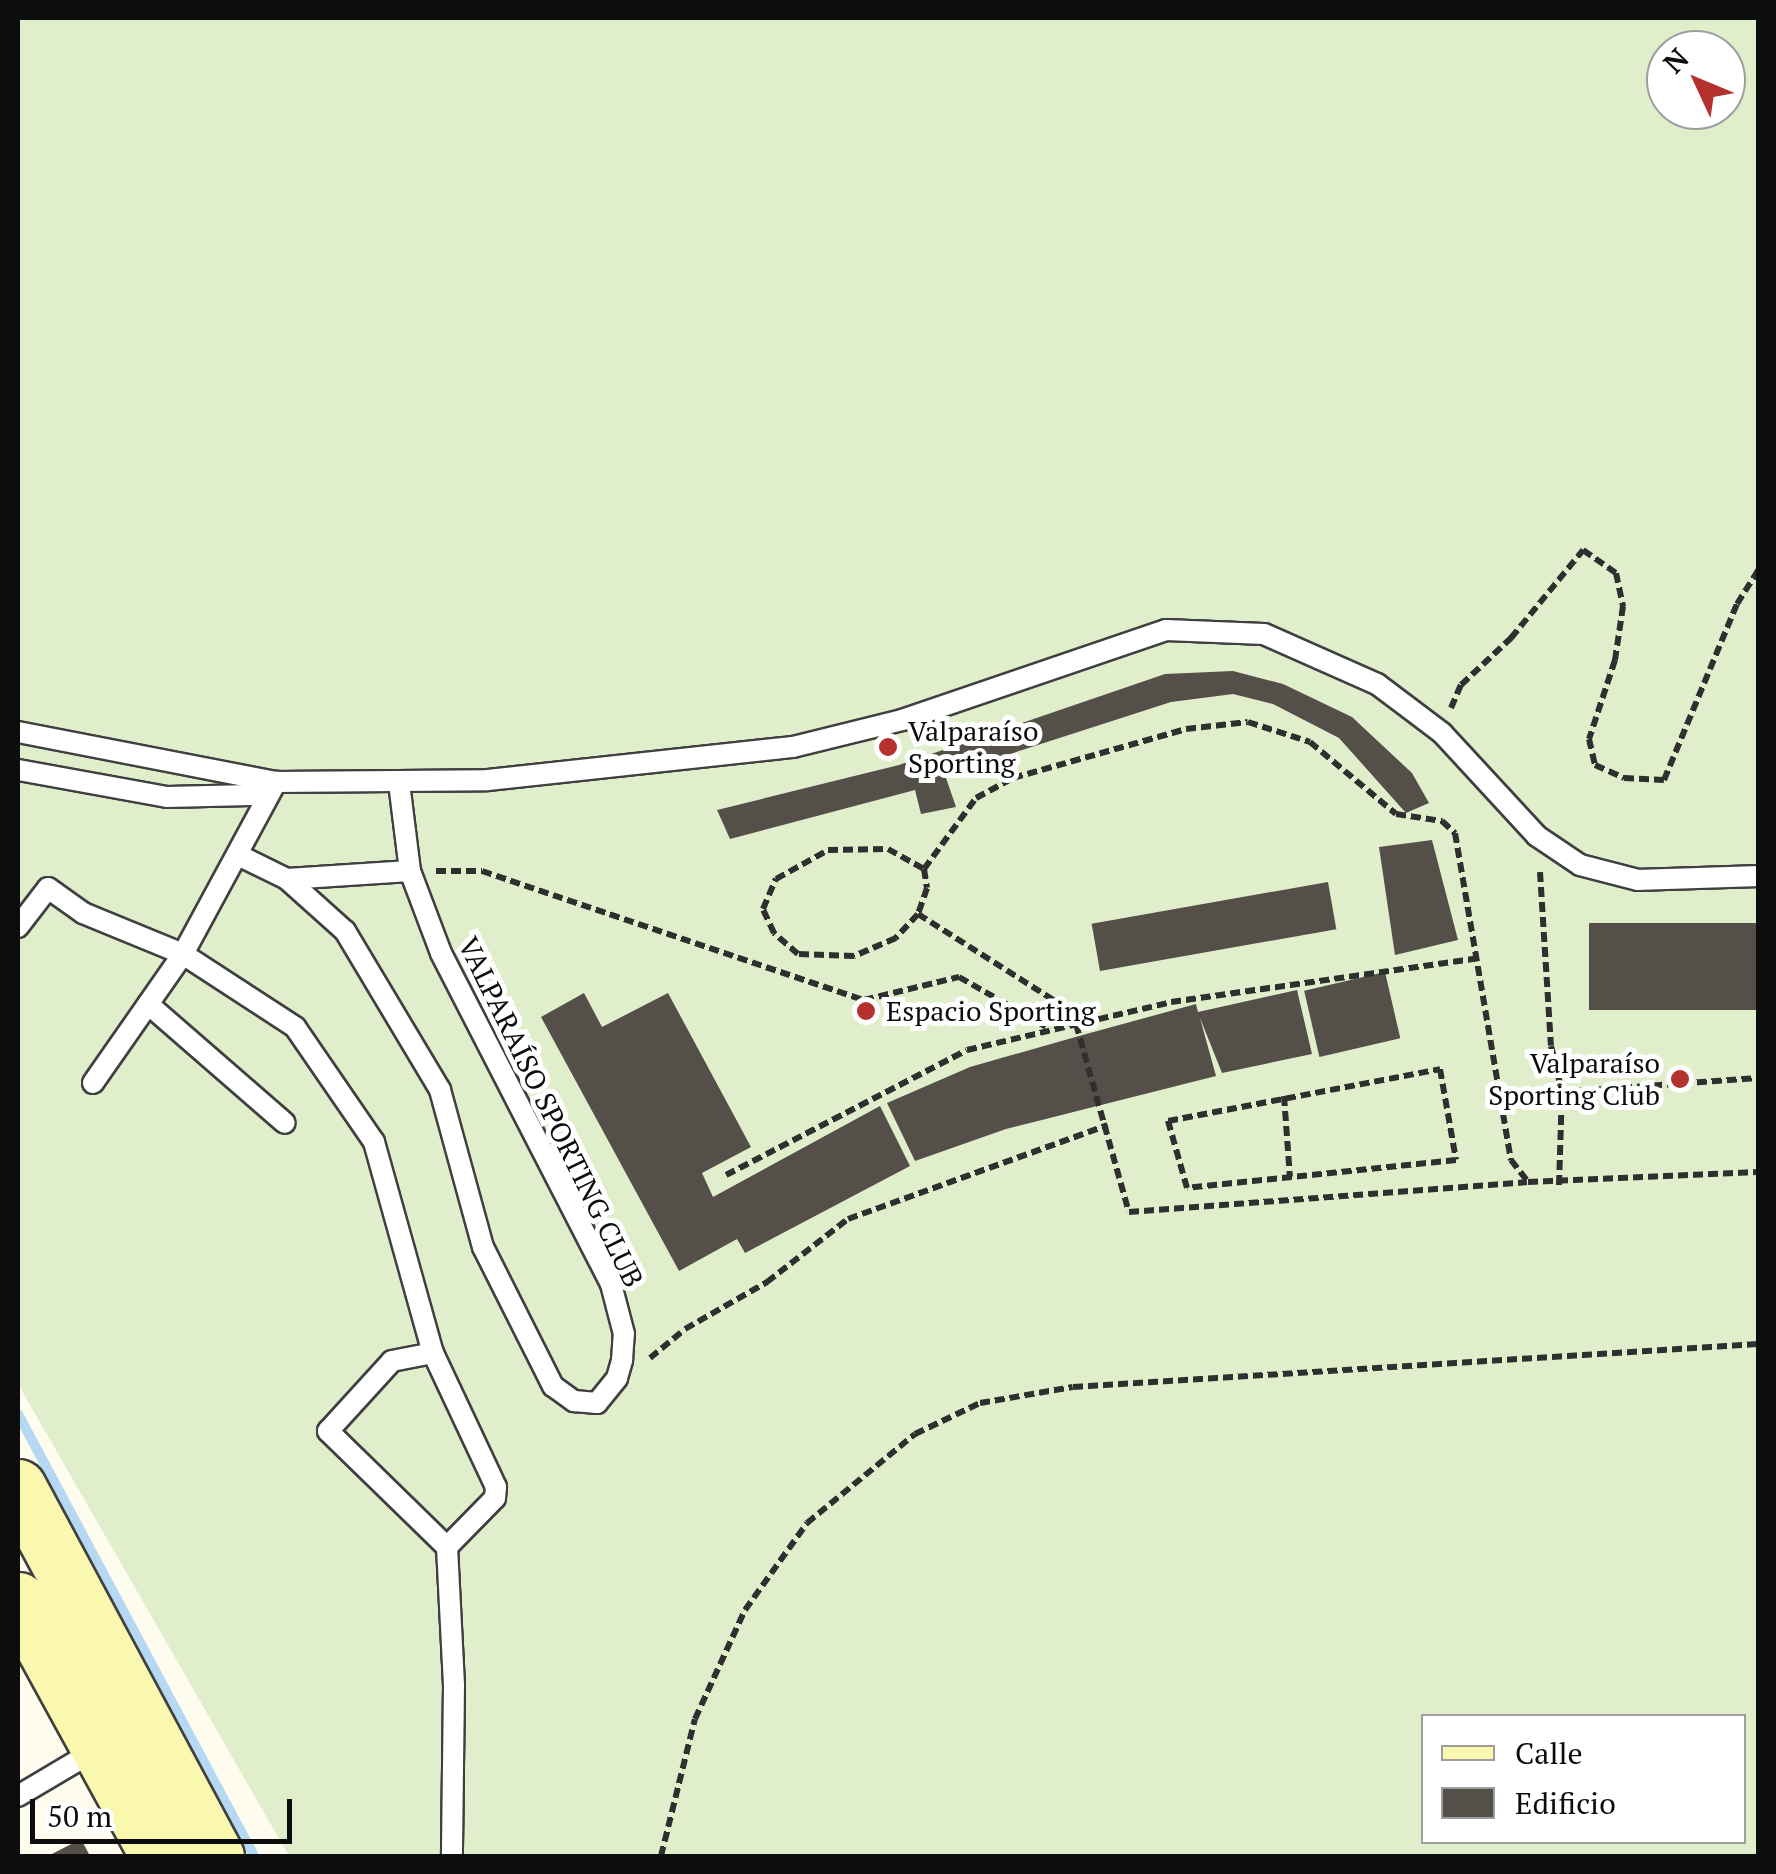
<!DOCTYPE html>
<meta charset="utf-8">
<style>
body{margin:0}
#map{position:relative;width:1776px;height:1874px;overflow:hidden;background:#fefcef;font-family:"PT Serif",serif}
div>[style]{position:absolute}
.pitch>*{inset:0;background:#e0eecc}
.stream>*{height:10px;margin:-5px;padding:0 5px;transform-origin:5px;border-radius:5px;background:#b7d8f2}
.building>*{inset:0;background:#554f4a;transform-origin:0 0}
.path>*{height:6px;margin-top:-3px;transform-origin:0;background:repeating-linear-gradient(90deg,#2f2f2f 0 10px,transparent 0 15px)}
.roads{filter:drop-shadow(2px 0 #404040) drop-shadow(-2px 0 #404040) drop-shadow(0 2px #404040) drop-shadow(0 -2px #404040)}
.service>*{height:20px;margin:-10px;padding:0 10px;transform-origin:10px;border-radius:10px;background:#fff}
.secondary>*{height:55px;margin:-27.5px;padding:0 27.5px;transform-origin:27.5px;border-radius:27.5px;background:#faf7ae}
.dots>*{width:28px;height:28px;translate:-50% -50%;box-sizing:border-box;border:5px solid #fff;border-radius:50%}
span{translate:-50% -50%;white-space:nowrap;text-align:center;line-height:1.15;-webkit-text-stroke:10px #fff;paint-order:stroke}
.poi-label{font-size:28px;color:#0d0d0d}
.left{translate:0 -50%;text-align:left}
.right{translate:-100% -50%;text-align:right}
.street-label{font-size:28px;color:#0d0d0d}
.frame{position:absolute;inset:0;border:20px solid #0d0d0d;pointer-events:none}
.legend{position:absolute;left:1421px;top:1714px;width:325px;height:130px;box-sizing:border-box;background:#fff;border:2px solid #9e9e9e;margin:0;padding:12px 18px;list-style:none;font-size:30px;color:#0d0d0d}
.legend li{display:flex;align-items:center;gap:20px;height:50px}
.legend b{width:50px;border:2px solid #9e9e9e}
.north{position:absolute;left:1646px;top:30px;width:100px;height:100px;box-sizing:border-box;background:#fff;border:2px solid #9e9e9e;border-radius:50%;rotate:314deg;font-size:28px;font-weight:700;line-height:40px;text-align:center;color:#0d0d0d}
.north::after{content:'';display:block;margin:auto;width:35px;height:45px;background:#b5312e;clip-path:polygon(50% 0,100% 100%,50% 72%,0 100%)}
.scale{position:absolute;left:30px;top:1799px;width:262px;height:45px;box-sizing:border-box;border:5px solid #0d0d0d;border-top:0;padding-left:12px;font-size:30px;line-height:35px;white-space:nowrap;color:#0d0d0d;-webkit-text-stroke:8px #fff;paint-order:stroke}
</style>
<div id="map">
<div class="pitch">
<i style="clip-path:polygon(evenodd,18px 18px,1758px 18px,1758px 1856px,289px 1856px,18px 1384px,18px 18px,1666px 50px,1726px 50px,1726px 110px,1666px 110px,1666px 50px,18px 18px,1424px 1716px,1744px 1716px,1744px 1842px,1424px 1842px,1424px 1716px)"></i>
</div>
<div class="stream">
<i style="left:18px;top:1414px;width:501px;rotate:61.9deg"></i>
</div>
<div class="building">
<i style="clip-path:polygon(1233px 671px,1283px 684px,1352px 717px,1412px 773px,1429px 803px,1406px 813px,1339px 738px,1273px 704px,1233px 694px,1171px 702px,945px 775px,956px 807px,921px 814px,915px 790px,730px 839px,717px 810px,899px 765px,1165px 674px)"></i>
<i style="clip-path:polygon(1432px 840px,1458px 940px,1395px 955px,1379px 847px)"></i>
<i style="left:1328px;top:882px;width:48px;height:240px;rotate:80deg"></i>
<i style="left:1758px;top:923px;width:87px;height:169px;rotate:90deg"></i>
<i style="left:1385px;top:972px;width:68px;height:83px;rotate:77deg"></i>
<i style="clip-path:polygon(1297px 990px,1312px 1054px,1222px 1073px,1200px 1018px,1216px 1076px,1006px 1129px,915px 1161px,887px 1103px,970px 1067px,1079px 1036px,1196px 1004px,1198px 1012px)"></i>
<i style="clip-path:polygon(584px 993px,602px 1027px,668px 993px,751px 1147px,702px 1173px,713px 1197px,880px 1106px,910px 1166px,745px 1253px,737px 1239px,679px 1271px,541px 1017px)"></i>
<i style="clip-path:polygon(81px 1839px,90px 1856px,48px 1856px)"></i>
</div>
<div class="path">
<i style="left:1451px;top:708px;width:25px;rotate:-67deg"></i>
<i style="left:1461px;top:685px;width:69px;rotate:-43.2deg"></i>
<i style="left:1511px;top:638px;width:114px;rotate:-50.7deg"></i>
<i style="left:1583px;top:550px;width:40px;rotate:34.9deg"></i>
<i style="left:1616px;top:573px;width:34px;rotate:78deg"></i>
<i style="left:1623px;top:606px;width:55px;rotate:98.4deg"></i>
<i style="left:1615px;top:660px;width:83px;rotate:108.2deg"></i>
<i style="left:1589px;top:739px;width:27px;rotate:77deg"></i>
<i style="left:1595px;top:765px;width:32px;rotate:24deg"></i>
<i style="left:1624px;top:778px;width:40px;rotate:2.9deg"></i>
<i style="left:1664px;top:780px;width:191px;rotate:-67.5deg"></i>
<i style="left:1737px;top:604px;width:40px;rotate:-58deg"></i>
<i style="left:888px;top:849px;width:41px;rotate:29.1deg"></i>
<i style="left:924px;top:869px;width:19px;rotate:81deg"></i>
<i style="left:927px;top:888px;width:28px;rotate:109deg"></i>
<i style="left:918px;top:914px;width:33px;rotate:133deg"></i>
<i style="left:896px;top:938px;width:46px;rotate:156.8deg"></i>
<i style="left:854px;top:956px;width:56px;rotate:-178deg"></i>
<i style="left:798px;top:954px;width:32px;rotate:-139deg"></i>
<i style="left:774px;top:933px;width:26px;rotate:-115deg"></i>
<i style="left:763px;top:909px;width:33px;rotate:-67deg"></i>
<i style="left:776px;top:879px;width:60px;rotate:-29.1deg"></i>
<i style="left:828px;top:850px;width:60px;rotate:-1deg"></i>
<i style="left:924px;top:869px;width:88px;rotate:-53.8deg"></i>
<i style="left:976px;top:798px;width:42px;rotate:-28.4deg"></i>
<i style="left:1013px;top:778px;width:180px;rotate:-15.8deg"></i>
<i style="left:1186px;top:729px;width:62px;rotate:-6.4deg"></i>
<i style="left:1248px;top:722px;width:65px;rotate:17.9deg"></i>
<i style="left:1310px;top:742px;width:112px;rotate:39.9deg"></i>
<i style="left:1396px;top:814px;width:47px;rotate:8.7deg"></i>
<i style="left:1442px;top:821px;width:18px;rotate:43deg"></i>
<i style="left:1455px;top:833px;width:332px;rotate:80.3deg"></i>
<i style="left:1511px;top:1160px;width:28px;rotate:52deg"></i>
<i style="left:1528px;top:1182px;width:230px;rotate:-2.5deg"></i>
<i style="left:436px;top:871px;width:46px"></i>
<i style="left:482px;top:871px;width:403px;rotate:18.7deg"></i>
<i style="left:864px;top:1000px;width:98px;rotate:-13.6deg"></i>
<i style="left:959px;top:977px;width:105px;rotate:29.7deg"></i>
<i style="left:1540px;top:872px;width:174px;rotate:86.4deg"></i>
<i style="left:1551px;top:1046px;width:47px;rotate:76.6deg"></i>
<i style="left:1562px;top:1092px;width:196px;rotate:-4.1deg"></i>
<i style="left:918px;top:914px;width:172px;rotate:32.4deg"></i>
<i style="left:1063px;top:1006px;width:22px;rotate:54deg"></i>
<i style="left:1076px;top:1024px;width:195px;rotate:74.3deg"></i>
<i style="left:1129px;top:1212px;width:399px;rotate:-4.3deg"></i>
<i style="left:1440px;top:1069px;width:92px;rotate:80deg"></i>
<i style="left:1456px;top:1160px;width:270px;rotate:174.1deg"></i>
<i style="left:1187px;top:1188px;width:70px;rotate:-105.8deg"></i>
<i style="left:1168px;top:1121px;width:277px;rotate:-10.8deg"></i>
<i style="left:1284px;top:1096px;width:81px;rotate:85.8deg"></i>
<i style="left:726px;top:1175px;width:271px;rotate:-27.4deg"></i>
<i style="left:967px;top:1050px;width:210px;rotate:-13.2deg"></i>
<i style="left:1171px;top:1002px;width:312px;rotate:-8.1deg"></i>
<i style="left:1559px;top:1185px;width:93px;rotate:-88.2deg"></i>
<i style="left:650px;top:1358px;width:45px;rotate:-39.6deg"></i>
<i style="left:685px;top:1329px;width:95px;rotate:-29.8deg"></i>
<i style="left:767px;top:1282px;width:103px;rotate:-37.9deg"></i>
<i style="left:848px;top:1219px;width:276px;rotate:-19.9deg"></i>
<i style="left:661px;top:1856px;width:141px;rotate:-76.1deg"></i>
<i style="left:695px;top:1719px;width:120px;rotate:-65.4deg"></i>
<i style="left:745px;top:1610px;width:107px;rotate:-54.5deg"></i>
<i style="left:807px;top:1523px;width:140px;rotate:-39.5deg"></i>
<i style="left:915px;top:1434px;width:72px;rotate:-25.5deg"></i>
<i style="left:980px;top:1403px;width:94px;rotate:-9.8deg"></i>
<i style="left:1073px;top:1387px;width:686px;rotate:-3.59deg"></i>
</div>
<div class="roads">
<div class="service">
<i style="left:18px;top:732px;width:263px;rotate:11deg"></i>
<i style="left:276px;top:782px;width:28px;rotate:153deg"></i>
<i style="left:251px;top:795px;width:84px;rotate:178.6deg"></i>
<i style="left:167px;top:797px;width:151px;rotate:-169.7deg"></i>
<i style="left:240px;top:856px;width:52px;rotate:26.1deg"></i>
<i style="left:287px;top:879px;width:123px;rotate:-3.7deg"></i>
<i style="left:287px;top:879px;width:78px;rotate:41.9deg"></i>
<i style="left:345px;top:931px;width:185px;rotate:59.1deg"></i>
<i style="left:440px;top:1090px;width:163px;rotate:74.7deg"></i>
<i style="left:483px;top:1247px;width:156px;rotate:63.3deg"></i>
<i style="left:553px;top:1386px;width:26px;rotate:36deg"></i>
<i style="left:574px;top:1401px;width:23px;rotate:5deg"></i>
<i style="left:597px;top:1403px;width:32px;rotate:-51deg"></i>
<i style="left:617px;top:1378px;width:19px;rotate:-74deg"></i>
<i style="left:622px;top:1360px;width:26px;rotate:-86deg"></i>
<i style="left:624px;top:1334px;width:52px;rotate:-104.6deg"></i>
<i style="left:611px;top:1284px;width:372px;rotate:-117.2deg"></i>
<i style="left:441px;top:953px;width:88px;rotate:-110.7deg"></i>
<i style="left:410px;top:871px;width:89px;rotate:-97.1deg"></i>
<i style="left:18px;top:927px;width:49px;rotate:-52.4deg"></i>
<i style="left:48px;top:888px;width:43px;rotate:35.5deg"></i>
<i style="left:83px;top:913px;width:108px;rotate:22.3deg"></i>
<i style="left:183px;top:954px;width:134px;rotate:33.1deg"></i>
<i style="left:295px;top:1027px;width:140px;rotate:55.5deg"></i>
<i style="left:374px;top:1142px;width:219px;rotate:74.4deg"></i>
<i style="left:433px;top:1353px;width:148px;rotate:64.8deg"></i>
<i style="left:496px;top:1487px;width:11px;rotate:95deg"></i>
<i style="left:495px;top:1498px;width:69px;rotate:134.4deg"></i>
<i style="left:148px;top:1004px;width:181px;rotate:41deg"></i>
<i style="left:93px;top:1083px;width:157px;rotate:-55.1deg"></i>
<i style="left:183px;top:954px;width:196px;rotate:-61.6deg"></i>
<i style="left:276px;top:782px;width:212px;rotate:-0.5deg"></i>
<i style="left:488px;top:780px;width:307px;rotate:-6.2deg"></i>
<i style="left:793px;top:747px;width:112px;rotate:-13.9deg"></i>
<i style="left:902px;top:720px;width:279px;rotate:-18.8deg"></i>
<i style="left:1166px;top:630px;width:98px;rotate:2.3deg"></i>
<i style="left:1264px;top:634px;width:124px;rotate:23.9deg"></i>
<i style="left:1377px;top:684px;width:81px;rotate:37deg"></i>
<i style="left:1442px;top:733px;width:140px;rotate:47.3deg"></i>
<i style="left:1537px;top:836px;width:52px;rotate:34deg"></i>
<i style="left:1580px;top:865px;width:60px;rotate:14.5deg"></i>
<i style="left:1638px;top:880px;width:120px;rotate:-1.9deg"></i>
<i style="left:433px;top:1353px;width:42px;rotate:169deg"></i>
<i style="left:392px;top:1361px;width:95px;rotate:132.4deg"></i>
<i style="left:328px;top:1431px;width:166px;rotate:44.3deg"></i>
<i style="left:447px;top:1547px;width:138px;rotate:87.1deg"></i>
<i style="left:454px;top:1685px;width:171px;rotate:90.7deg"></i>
<i style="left:18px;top:1796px;width:92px;rotate:-30.7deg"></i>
</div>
<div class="secondary">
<i style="left:18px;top:1487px;width:419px;rotate:61.8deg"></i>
<i style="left:18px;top:1600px;width:292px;rotate:61.3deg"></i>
</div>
</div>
<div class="dots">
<i style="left:888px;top:747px;background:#b5312e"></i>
<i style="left:866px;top:1011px;background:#b5312e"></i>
<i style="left:1680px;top:1079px;background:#b5312e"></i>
</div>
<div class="poi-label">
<span class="left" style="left:908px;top:747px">Valparaíso<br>Sporting</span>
<span class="left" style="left:886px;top:1011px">Espacio Sporting</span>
<span class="right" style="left:1660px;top:1079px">Valparaíso<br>Sporting Club</span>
</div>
<div class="street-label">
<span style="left:551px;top:1112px;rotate:64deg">VALPARAÍSO SPORTING CLUB</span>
</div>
<div class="frame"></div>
<ul class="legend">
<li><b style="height:12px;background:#faf7ae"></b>Calle</li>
<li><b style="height:28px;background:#554f4a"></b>Edificio</li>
</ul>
<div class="north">N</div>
<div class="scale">50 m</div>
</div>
